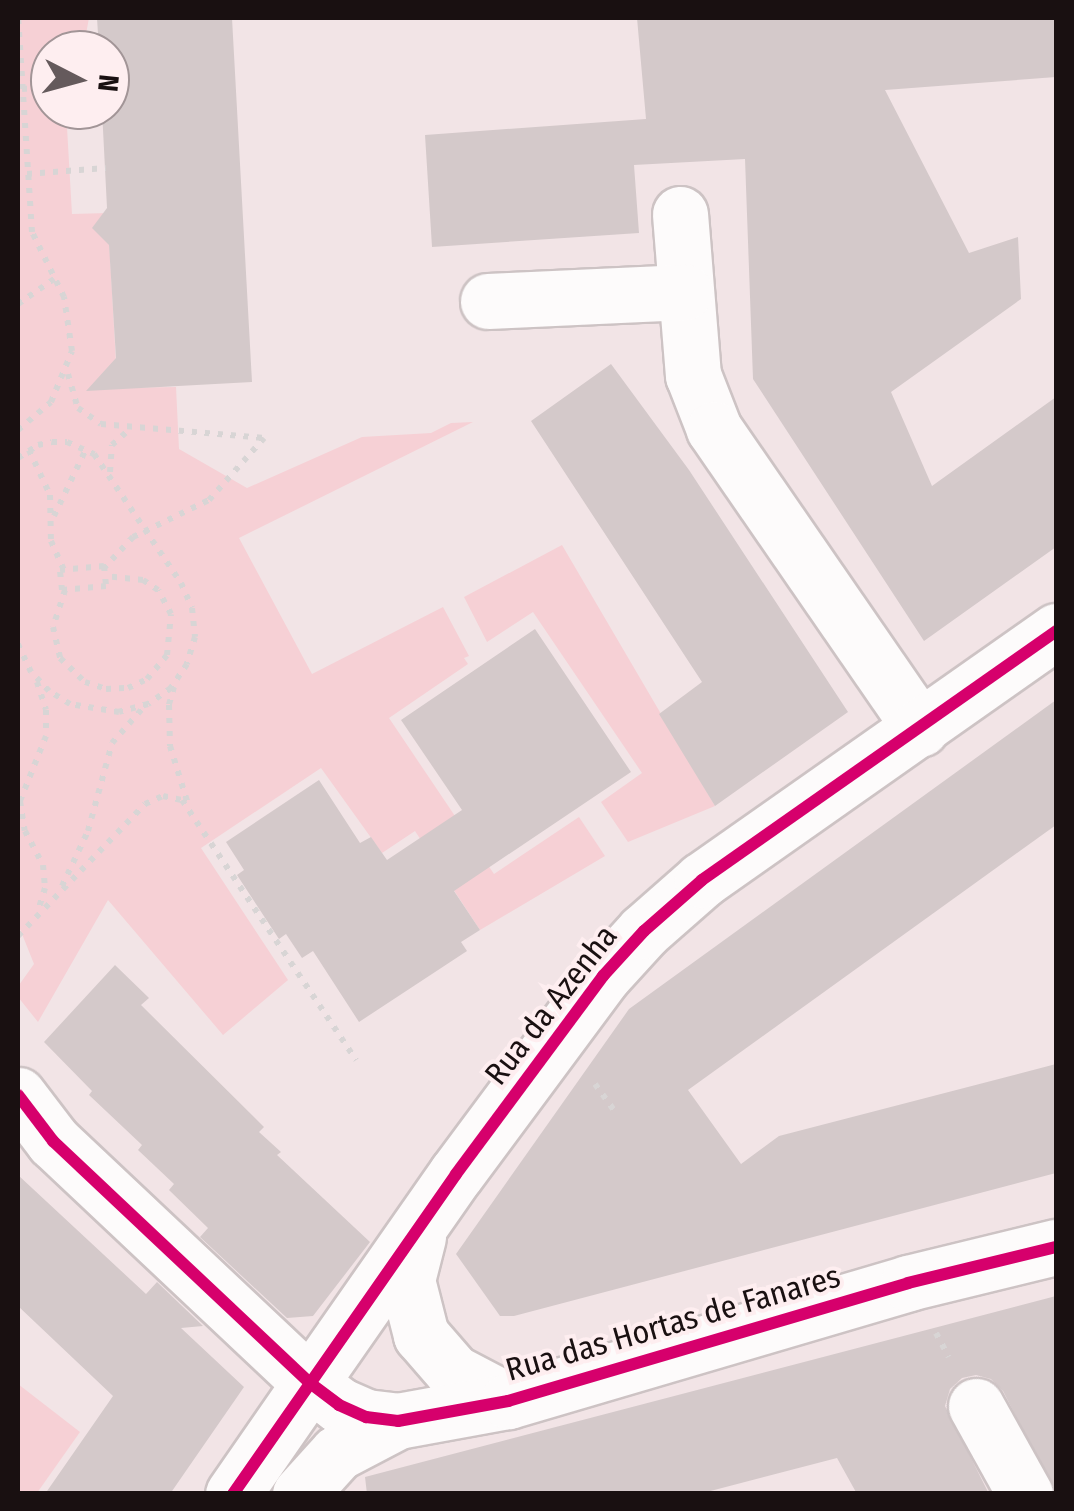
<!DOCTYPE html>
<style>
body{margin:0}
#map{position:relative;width:1074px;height:1511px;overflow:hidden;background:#f2e4e6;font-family:"Fira Sans Condensed",sans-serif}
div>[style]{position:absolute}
.green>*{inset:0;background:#f6d0d5}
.building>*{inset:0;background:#d4c9ca}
.path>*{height:6px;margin-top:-3px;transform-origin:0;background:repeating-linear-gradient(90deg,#d8d5d5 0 5px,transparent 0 13px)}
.roads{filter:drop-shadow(2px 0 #cdc3c4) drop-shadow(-2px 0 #cdc3c4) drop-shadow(0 2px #cdc3c4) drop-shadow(0 -2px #cdc3c4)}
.minor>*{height:55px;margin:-27.5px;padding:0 27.5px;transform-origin:27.5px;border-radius:27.5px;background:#fdfbfb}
.tertiary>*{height:55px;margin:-27.5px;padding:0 27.5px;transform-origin:27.5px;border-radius:27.5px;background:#fdfbfb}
.cycleway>*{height:12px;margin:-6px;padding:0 6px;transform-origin:6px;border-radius:6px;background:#d6006c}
span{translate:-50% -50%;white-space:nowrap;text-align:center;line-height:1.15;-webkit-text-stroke:8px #feeef0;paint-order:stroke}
.street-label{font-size:32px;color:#191011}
.frame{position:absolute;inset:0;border:20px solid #191011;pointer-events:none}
.north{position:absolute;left:30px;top:30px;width:100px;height:100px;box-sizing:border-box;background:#feeef0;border:2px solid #a29597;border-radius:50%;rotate:96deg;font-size:28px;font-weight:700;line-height:40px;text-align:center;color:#191011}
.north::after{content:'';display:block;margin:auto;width:35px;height:45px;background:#655a5c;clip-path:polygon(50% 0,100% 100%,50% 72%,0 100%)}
</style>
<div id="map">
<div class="green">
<i style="clip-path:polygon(18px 18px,89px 18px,86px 34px,99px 40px,63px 42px,63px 50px,50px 50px,50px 110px,66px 110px,72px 214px,108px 213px,96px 226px,109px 239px,116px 363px,111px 388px,176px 387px,179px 449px,247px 488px,362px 437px,431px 433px,451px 423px,473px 422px,239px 538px,312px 674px,443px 607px,469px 656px,464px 658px,468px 664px,389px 718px,494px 874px,579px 817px,605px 856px,480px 930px,415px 831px,382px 853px,321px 768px,201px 848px,288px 980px,223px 1035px,108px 900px,38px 1022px,18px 997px,19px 985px,34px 964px,18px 924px)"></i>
<i style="clip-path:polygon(562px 545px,715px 806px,628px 842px,601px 802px,642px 773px,533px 612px,487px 642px,464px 597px)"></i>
<i style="clip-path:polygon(18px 1384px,80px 1432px,37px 1493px,18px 1493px)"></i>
</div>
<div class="building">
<i style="clip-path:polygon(97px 18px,232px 18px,252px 382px,86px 391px,116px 358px,109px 245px,92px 228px,107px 208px,102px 110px,110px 110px,110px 50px,99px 50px)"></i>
<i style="clip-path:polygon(637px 18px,1056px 18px,1056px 77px,885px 90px,969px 253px,1018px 237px,1021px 299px,891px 392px,932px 486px,1056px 397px,1056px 547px,924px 641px,753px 379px,745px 159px,634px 165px,639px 233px,432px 247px,425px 135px,646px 119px)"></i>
<i style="clip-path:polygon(611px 364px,689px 470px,848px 712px,715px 806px,659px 714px,702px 682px,531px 421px)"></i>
<i style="clip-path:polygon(535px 629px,631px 772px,454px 891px,480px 930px,461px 942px,467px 951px,359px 1022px,313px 951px,302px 958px,286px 934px,279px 939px,237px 875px,244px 870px,226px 842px,319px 780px,360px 843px,371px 837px,387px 860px,462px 810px,401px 720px)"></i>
<i style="clip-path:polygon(1056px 700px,1056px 825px,688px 1090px,741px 1164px,779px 1136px,1056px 1064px,1056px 1173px,514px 1316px,500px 1316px,456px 1254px,629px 1009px)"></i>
<i style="clip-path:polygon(115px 965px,149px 998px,141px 1005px,264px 1127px,259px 1132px,281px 1152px,277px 1155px,370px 1242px,313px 1316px,287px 1318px,200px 1237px,208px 1228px,169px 1190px,174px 1184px,138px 1150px,142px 1145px,89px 1095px,92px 1091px,44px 1042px)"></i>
<i style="clip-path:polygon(18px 1175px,146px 1294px,157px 1282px,203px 1326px,181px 1328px,244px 1387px,170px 1494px,45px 1494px,113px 1396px,18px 1306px)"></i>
<i style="clip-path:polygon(1056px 1296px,1056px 1494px,1003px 1391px,991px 1379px,976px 1375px,962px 1378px,950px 1389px,945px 1406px,989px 1494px,857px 1494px,837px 1458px,699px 1494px,367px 1494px,365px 1477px)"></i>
</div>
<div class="path">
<i style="left:22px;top:89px;width:28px;rotate:-4deg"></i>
<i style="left:27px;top:174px;width:79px;rotate:-4.3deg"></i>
<i style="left:18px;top:304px;width:44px;rotate:-34.8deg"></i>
<i style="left:68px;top:374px;width:35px;rotate:74deg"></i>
<i style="left:78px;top:408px;width:28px;rotate:35deg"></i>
<i style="left:101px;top:424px;width:164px;rotate:4.9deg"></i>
<i style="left:18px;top:430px;width:43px;rotate:-40.3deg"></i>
<i style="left:51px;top:402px;width:55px;rotate:-67.6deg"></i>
<i style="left:72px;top:351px;width:55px;rotate:-98.4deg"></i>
<i style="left:64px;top:297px;width:72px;rotate:-116.2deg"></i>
<i style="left:32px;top:232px;width:214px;rotate:-93.7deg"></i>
<i style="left:29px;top:450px;width:50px;rotate:65deg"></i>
<i style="left:50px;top:495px;width:46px;rotate:88.8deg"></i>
<i style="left:51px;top:541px;width:32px;rotate:66deg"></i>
<i style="left:18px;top:458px;width:24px;rotate:-33deg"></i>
<i style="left:38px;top:445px;width:14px;rotate:-12deg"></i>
<i style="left:52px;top:442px;width:15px"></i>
<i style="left:67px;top:442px;width:30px;rotate:24deg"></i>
<i style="left:94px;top:454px;width:156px;rotate:56deg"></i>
<i style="left:181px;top:583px;width:27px;rotate:66deg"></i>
<i style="left:192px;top:608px;width:29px;rotate:84deg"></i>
<i style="left:195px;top:637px;width:28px;rotate:107deg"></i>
<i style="left:187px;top:664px;width:29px;rotate:124deg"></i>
<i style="left:171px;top:688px;width:28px;rotate:145deg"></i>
<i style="left:148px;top:704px;width:30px;rotate:165deg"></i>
<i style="left:119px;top:712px;width:50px;rotate:-170.7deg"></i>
<i style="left:70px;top:704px;width:25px;rotate:-148deg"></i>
<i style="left:49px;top:691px;width:26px;rotate:-133deg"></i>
<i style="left:31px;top:672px;width:31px;rotate:-115deg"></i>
<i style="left:110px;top:472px;width:27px;rotate:-86deg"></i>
<i style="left:112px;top:445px;width:24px;rotate:-42deg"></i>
<i style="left:54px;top:516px;width:74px;rotate:-64.5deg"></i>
<i style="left:104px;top:566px;width:20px;rotate:84deg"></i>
<i style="left:106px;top:586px;width:44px;rotate:174.8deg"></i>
<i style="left:62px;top:590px;width:20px;rotate:-96deg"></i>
<i style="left:60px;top:570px;width:44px;rotate:-5.2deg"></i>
<i style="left:103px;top:569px;width:44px;rotate:-46.8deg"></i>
<i style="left:133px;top:537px;width:85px;rotate:-26deg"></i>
<i style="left:209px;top:500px;width:83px;rotate:-48.4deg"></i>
<i style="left:65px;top:590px;width:39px;rotate:108deg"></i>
<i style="left:53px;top:627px;width:32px;rotate:77deg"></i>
<i style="left:60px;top:658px;width:35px;rotate:44deg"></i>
<i style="left:85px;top:682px;width:22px;rotate:18deg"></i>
<i style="left:106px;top:689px;width:22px;rotate:-3deg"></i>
<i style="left:128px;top:688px;width:21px;rotate:-25deg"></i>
<i style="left:147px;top:679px;width:31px;rotate:-50deg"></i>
<i style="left:167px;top:655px;width:41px;rotate:-84.4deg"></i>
<i style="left:171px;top:614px;width:27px;rotate:-118deg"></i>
<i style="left:158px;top:590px;width:18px;rotate:-146deg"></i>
<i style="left:143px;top:580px;width:38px;rotate:-174deg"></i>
<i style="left:37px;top:682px;width:29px;rotate:72deg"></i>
<i style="left:46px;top:710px;width:26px;rotate:90deg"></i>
<i style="left:46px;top:736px;width:70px;rotate:111.8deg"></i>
<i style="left:20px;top:801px;width:30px;rotate:81deg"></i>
<i style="left:25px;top:831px;width:38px;rotate:62deg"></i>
<i style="left:43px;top:865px;width:23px;rotate:85deg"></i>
<i style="left:45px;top:888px;width:24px;rotate:107deg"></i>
<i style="left:174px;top:687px;width:19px;rotate:106deg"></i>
<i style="left:169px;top:705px;width:41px;rotate:88.6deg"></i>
<i style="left:170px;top:746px;width:58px;rotate:72.8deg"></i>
<i style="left:62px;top:886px;width:61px;rotate:-64.7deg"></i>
<i style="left:88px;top:831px;width:91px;rotate:-74.7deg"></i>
<i style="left:112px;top:743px;width:45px;rotate:-48.6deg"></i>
<i style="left:18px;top:936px;width:183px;rotate:-46.1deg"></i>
<i style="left:145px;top:804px;width:20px;rotate:-24deg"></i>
<i style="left:163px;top:796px;width:19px;rotate:12deg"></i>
<i style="left:182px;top:800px;width:313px;rotate:56.2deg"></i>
<i style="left:595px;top:1084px;width:37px;rotate:54deg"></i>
<i style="left:936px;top:1333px;width:27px;rotate:62deg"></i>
</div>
<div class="roads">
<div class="minor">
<i style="left:680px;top:214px;width:162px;rotate:85.4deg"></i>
<i style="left:693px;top:375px;width:58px;rotate:68.7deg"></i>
<i style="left:714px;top:429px;width:364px;rotate:55.4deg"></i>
<i style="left:488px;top:301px;width:197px;rotate:-2.6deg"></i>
<i style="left:418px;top:1237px;width:44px;rotate:104.3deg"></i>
<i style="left:407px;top:1280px;width:57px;rotate:75.7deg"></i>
<i style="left:421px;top:1335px;width:49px;rotate:49.1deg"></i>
<i style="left:453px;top:1372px;width:62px;rotate:27.8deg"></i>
<i style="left:310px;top:1383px;width:255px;rotate:-55.1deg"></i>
<i style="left:456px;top:1174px;width:247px;rotate:-53.4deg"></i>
<i style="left:603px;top:976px;width:61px;rotate:-47.7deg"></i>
<i style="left:644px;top:931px;width:77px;rotate:-41.3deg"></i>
<i style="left:702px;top:880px;width:433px;rotate:-35.1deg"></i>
<i style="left:976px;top:1406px;width:101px;rotate:60.9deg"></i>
</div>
<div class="tertiary">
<i style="left:18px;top:1095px;width:58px;rotate:52.7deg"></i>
<i style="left:53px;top:1141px;width:353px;rotate:43.3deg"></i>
<i style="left:310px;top:1383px;width:36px;rotate:37deg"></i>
<i style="left:339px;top:1405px;width:30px;rotate:24deg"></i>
<i style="left:366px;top:1417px;width:32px;rotate:7deg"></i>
<i style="left:398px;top:1421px;width:112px;rotate:-10.3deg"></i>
<i style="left:508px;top:1401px;width:417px;rotate:-16.4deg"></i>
<i style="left:908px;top:1283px;width:152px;rotate:-13.7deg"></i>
<i style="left:233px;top:1494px;width:135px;rotate:-55.3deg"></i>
<i style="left:300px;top:1494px;width:55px;rotate:-47.9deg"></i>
<i style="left:337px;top:1453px;width:69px;rotate:-27.7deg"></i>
</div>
</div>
<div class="cycleway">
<i style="left:18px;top:1095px;width:58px;rotate:52.7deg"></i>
<i style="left:53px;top:1141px;width:353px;rotate:43.3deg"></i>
<i style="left:310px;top:1383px;width:36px;rotate:37deg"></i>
<i style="left:339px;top:1405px;width:30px;rotate:24deg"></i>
<i style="left:366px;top:1417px;width:32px;rotate:7deg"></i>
<i style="left:398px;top:1421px;width:112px;rotate:-10.3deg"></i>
<i style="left:508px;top:1401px;width:417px;rotate:-16.4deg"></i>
<i style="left:908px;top:1283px;width:152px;rotate:-13.7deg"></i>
<i style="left:233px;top:1494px;width:390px;rotate:-55.1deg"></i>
<i style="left:456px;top:1174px;width:247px;rotate:-53.4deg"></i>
<i style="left:603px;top:976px;width:61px;rotate:-47.7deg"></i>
<i style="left:644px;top:931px;width:77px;rotate:-41.3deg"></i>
<i style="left:702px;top:880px;width:433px;rotate:-35.1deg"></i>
</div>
<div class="street-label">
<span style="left:551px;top:1005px;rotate:-52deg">Rua da Azenha</span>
<span style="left:673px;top:1323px;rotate:-16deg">Rua das Hortas de Fanares</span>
</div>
<div class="frame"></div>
<div class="north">N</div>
</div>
